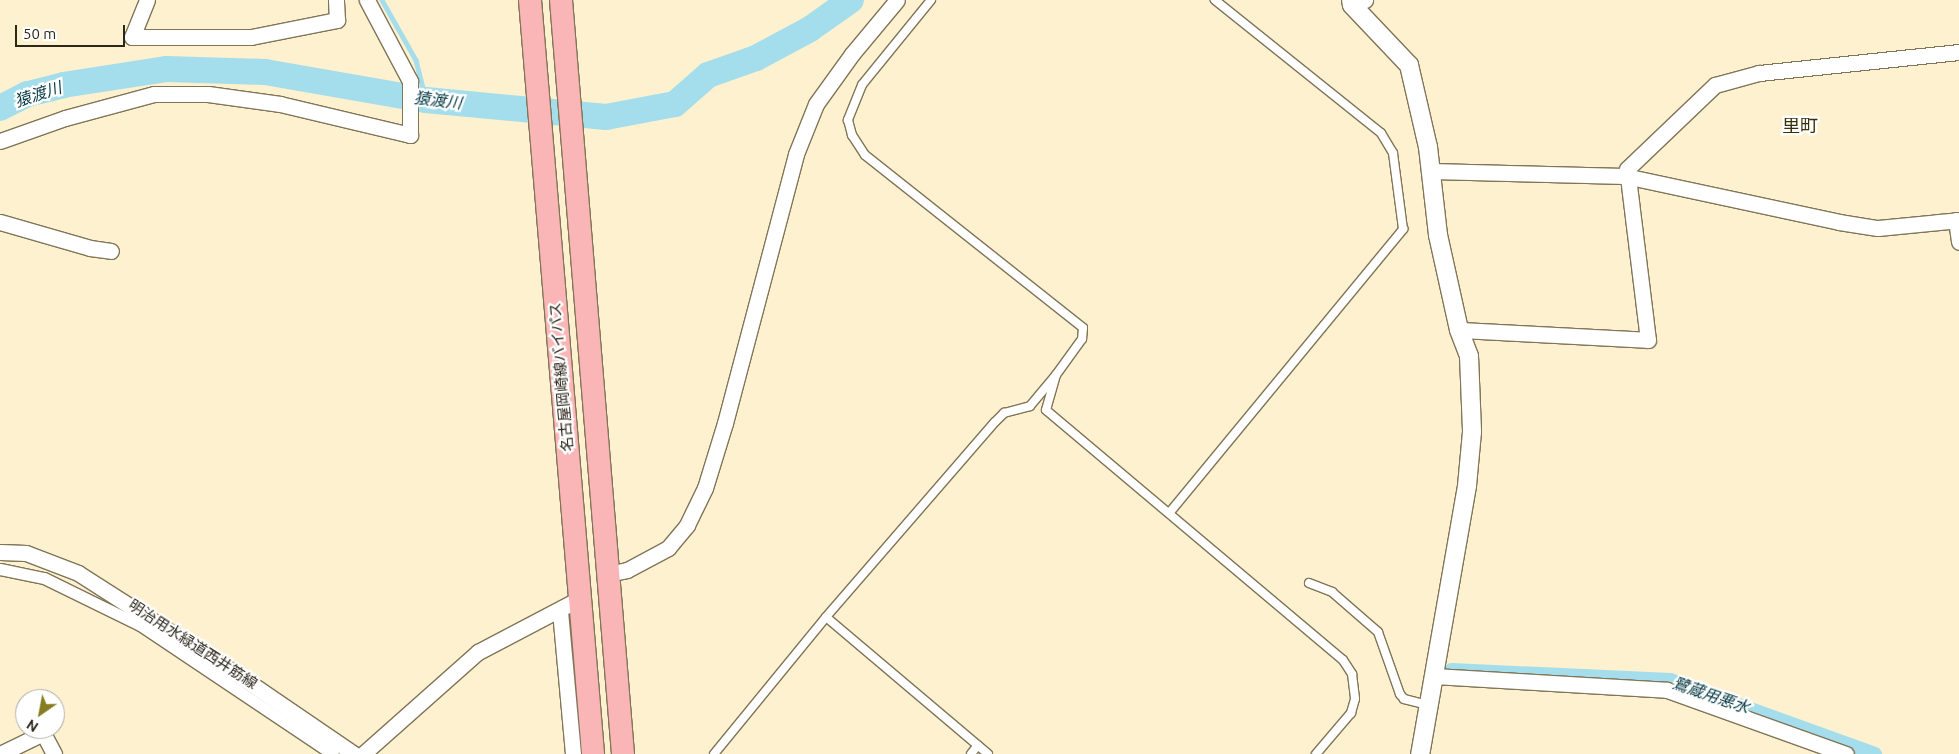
<!DOCTYPE html>
<meta charset="utf-8">
<style>
body{margin:0}
#map{position:relative;width:1959px;height:754px;overflow:hidden;background:#fef1cf;font-family:Ubuntu,"Noto Sans JP",sans-serif}
div>[style]{position:absolute}
.stream>*{height:4.5px;margin:-2.25px;padding:0 2.25px;transform-origin:2.25px;border-radius:2.25px;background:#a4ddeb}
.canal>*{height:15px;margin:-7.5px;padding:0 7.5px;transform-origin:7.5px;border-radius:7.5px;background:#a4ddeb}
.river>*{height:26px;margin:-13px;padding:0 13px;transform-origin:13px;border-radius:13px;background:#a4ddeb}
.roads{filter:drop-shadow(1px 0 #807557) drop-shadow(-1px 0 #807557) drop-shadow(0 1px #807557) drop-shadow(0 -1px #807557)}
.service>*{height:8px;margin:-4px;padding:0 4px;transform-origin:4px;border-radius:4px;background:#fff}
.pedestrian>*{height:11px;margin:-5.5px;padding:0 5.5px;transform-origin:5.5px;border-radius:5.5px;background:#fff}
.minor>*{height:15px;margin:-7.5px;padding:0 7.5px;transform-origin:7.5px;border-radius:7.5px;background:#fff}
.tertiary>*{height:18px;margin:-9px;padding:0 9px;transform-origin:9px;border-radius:9px;background:#fff}
.primary>*{height:22px;margin:-11px;padding:0 11px;transform-origin:11px;border-radius:11px;background:#fab5b7}
span{translate:-50% -50%;white-space:nowrap;text-align:center;line-height:1.15;-webkit-text-stroke:4.5px #fff;paint-order:stroke}
.street-label{font-size:15px;color:#2b271a}
.water-label{font-size:16px;color:#003741;font-style:italic}
.quarter-label{font-size:18px;color:#373206}
.north{position:absolute;left:15px;top:689px;width:50px;height:50px;box-sizing:border-box;background:#fff;border:1px solid #aaa9a3;border-radius:50%;rotate:213deg;font-size:14px;font-weight:700;line-height:20px;text-align:center;color:#2b271a}
.north::after{content:'';display:block;margin:auto;width:18px;height:22px;background:#867d23;clip-path:polygon(50% 0,100% 100%,50% 72%,0 100%)}
.scale{position:absolute;left:15px;top:25px;width:110px;height:22px;box-sizing:border-box;border:2px solid #2b271a;border-top:0;padding-left:6px;font-size:15px;line-height:18px;white-space:nowrap;color:#2b271a;-webkit-text-stroke:4px #fff;paint-order:stroke}
</style>
<div id="map">
<div class="stream">
<i style="left:382px;top:0;width:69px;rotate:60.5deg"></i>
<i style="left:416px;top:60px;width:41px;rotate:76deg"></i>
</div>
<div class="canal">
<i style="left:1451px;top:670px;width:219px;rotate:2.6deg"></i>
<i style="left:1670px;top:680px;width:217px;rotate:19.9deg"></i>
</div>
<div class="river">
<i style="left:0;top:108px;width:31px;rotate:-27deg"></i>
<i style="left:28px;top:94px;width:36px;rotate:-14deg"></i>
<i style="left:63px;top:85px;width:104px;rotate:-8.8deg"></i>
<i style="left:166px;top:69px;width:99px;rotate:1.7deg"></i>
<i style="left:265px;top:72px;width:163px;rotate:9.9deg"></i>
<i style="left:426px;top:100px;width:181px;rotate:5.4deg"></i>
<i style="left:606px;top:117px;width:70px;rotate:-10.7deg"></i>
<i style="left:675px;top:104px;width:44px;rotate:-41.3deg"></i>
<i style="left:708px;top:75px;width:51px;rotate:-19.5deg"></i>
<i style="left:756px;top:58px;width:61px;rotate:-28.2deg"></i>
<i style="left:810px;top:29px;width:50px;rotate:-35.3deg"></i>
</div>
<div class="roads">
<div class="service">
<i style="left:931px;top:0;width:109px;rotate:129.1deg"></i>
<i style="left:862px;top:85px;width:38px;rotate:112deg"></i>
<i style="left:848px;top:120px;width:16px;rotate:75deg"></i>
<i style="left:852px;top:135px;width:24px;rotate:57deg"></i>
<i style="left:865px;top:155px;width:278px;rotate:38.4deg"></i>
<i style="left:1083px;top:328px;width:11px;rotate:95deg"></i>
<i style="left:1082px;top:339px;width:44px;rotate:125.8deg"></i>
<i style="left:1170px;top:512px;width:367px;rotate:-50.5deg"></i>
<i style="left:1403px;top:229px;width:77px;rotate:-97.5deg"></i>
<i style="left:1393px;top:153px;width:23px;rotate:-121deg"></i>
<i style="left:1381px;top:133px;width:213px;rotate:-141.3deg"></i>
<i style="left:1309px;top:583px;width:25px;rotate:21deg"></i>
<i style="left:1332px;top:592px;width:61px;rotate:41deg"></i>
<i style="left:1378px;top:632px;width:66px;rotate:70.5deg"></i>
<i style="left:1400px;top:694px;width:6px;rotate:51deg"></i>
<i style="left:1404px;top:699px;width:25px;rotate:14deg"></i>
<i style="left:826px;top:617px;width:212px;rotate:40.2deg"></i>
<i style="left:714px;top:754px;width:177px;rotate:-50.7deg"></i>
<i style="left:826px;top:617px;width:258px;rotate:-49.1deg"></i>
<i style="left:995px;top:422px;width:13px;rotate:-45deg"></i>
<i style="left:1004px;top:413px;width:27px;rotate:-15deg"></i>
<i style="left:1030px;top:406px;width:40px;rotate:-50deg"></i>
<i style="left:1056px;top:375px;width:36px;rotate:106deg"></i>
<i style="left:1046px;top:410px;width:388px;rotate:40.1deg"></i>
<i style="left:1343px;top:660px;width:17px;rotate:57deg"></i>
<i style="left:1352px;top:674px;width:25px;rotate:83deg"></i>
<i style="left:1355px;top:699px;width:15px;rotate:106deg"></i>
<i style="left:1351px;top:713px;width:54px;rotate:130.5deg"></i>
<i style="left:971px;top:754px;width:11px;rotate:-52deg"></i>
</div>
<div class="pedestrian">
<i style="left:0;top:569px;width:45px;rotate:11.6deg"></i>
<i style="left:44px;top:578px;width:107px;rotate:26.1deg"></i>
<i style="left:140px;top:625px;width:232px;rotate:33.8deg"></i>
</div>
<div class="minor">
<i style="left:147px;top:0;width:40px;rotate:112deg"></i>
<i style="left:132px;top:37px;width:119px"></i>
<i style="left:251px;top:37px;width:88px;rotate:-11.2deg"></i>
<i style="left:337px;top:20px;width:20px;rotate:-93deg"></i>
<i style="left:1352px;top:5px;width:14px;rotate:-21deg"></i>
<i style="left:0;top:141px;width:69px;rotate:-19.5deg"></i>
<i style="left:65px;top:118px;width:92px;rotate:-15.1deg"></i>
<i style="left:154px;top:94px;width:54px"></i>
<i style="left:208px;top:94px;width:73px;rotate:7.9deg"></i>
<i style="left:280px;top:104px;width:134px;rotate:13.4deg"></i>
<i style="left:410px;top:135px;width:54px;rotate:-90deg"></i>
<i style="left:410px;top:81px;width:92px;rotate:-118deg"></i>
<i style="left:1431px;top:171px;width:194px;rotate:1.5deg"></i>
<i style="left:1625px;top:176px;width:219px;rotate:12.1deg"></i>
<i style="left:1839px;top:222px;width:39px;rotate:9deg"></i>
<i style="left:1878px;top:228px;width:81px;rotate:-5.6deg"></i>
<i style="left:1956px;top:220px;width:22px;rotate:82deg"></i>
<i style="left:0;top:222px;width:94px;rotate:16.1deg"></i>
<i style="left:90px;top:248px;width:21px;rotate:8deg"></i>
<i style="left:1459px;top:330px;width:189px;rotate:3deg"></i>
<i style="left:1648px;top:340px;width:172px;rotate:-97deg"></i>
<i style="left:1627px;top:169px;width:122px;rotate:-43.7deg"></i>
<i style="left:1715px;top:85px;width:46px;rotate:-15.3deg"></i>
<i style="left:1759px;top:73px;width:201px;rotate:-6deg"></i>
<i style="left:0;top:552px;width:26px;rotate:2deg"></i>
<i style="left:26px;top:553px;width:56px;rotate:21deg"></i>
<i style="left:78px;top:573px;width:197px;rotate:32.6deg"></i>
<i style="left:244px;top:679px;width:133px;rotate:34.3deg"></i>
<i style="left:608px;top:574px;width:19px;rotate:-12deg"></i>
<i style="left:627px;top:570px;width:47px;rotate:-28.2deg"></i>
<i style="left:668px;top:548px;width:30px;rotate:-50deg"></i>
<i style="left:687px;top:525px;width:41px;rotate:-64.1deg"></i>
<i style="left:705px;top:488px;width:68px;rotate:-72.9deg"></i>
<i style="left:725px;top:423px;width:278px;rotate:-75.2deg"></i>
<i style="left:796px;top:154px;width:54px;rotate:-68.2deg"></i>
<i style="left:816px;top:104px;width:62px;rotate:-54.2deg"></i>
<i style="left:852px;top:54px;width:70px;rotate:-50.2deg"></i>
<i style="left:560px;top:611px;width:144px;rotate:84.8deg"></i>
<i style="left:1433px;top:676px;width:234px;rotate:3.4deg"></i>
<i style="left:1667px;top:690px;width:190px;rotate:19.7deg"></i>
<i style="left:0;top:754px;width:48px;rotate:-26deg"></i>
<i style="left:43px;top:733px;width:24px;rotate:62deg"></i>
<i style="left:363px;top:754px;width:154px;rotate:-41.6deg"></i>
<i style="left:478px;top:652px;width:114px;rotate:-27.7deg"></i>
</div>
<div class="tertiary">
<i style="left:1351px;top:0;width:5px;rotate:79deg"></i>
<i style="left:1352px;top:5px;width:83px;rotate:46.5deg"></i>
<i style="left:1409px;top:65px;width:84px;rotate:77deg"></i>
<i style="left:1428px;top:147px;width:89px;rotate:83.5deg"></i>
<i style="left:1438px;top:235px;width:97px;rotate:77.5deg"></i>
<i style="left:1459px;top:330px;width:28px;rotate:69deg"></i>
<i style="left:1469px;top:356px;width:76px;rotate:87.7deg"></i>
<i style="left:1472px;top:432px;width:54px;rotate:95.3deg"></i>
<i style="left:1467px;top:486px;width:272px;rotate:99.9deg"></i>
</div>
<div class="primary">
<i style="left:530px;top:0;width:757px;rotate:85.22deg"></i>
<i style="left:561px;top:0;width:757px;rotate:85.3deg"></i>
</div>
</div>
<div class="street-label">
<span style="left:561px;top:377px;rotate:-95deg">名古屋岡崎線バイパス</span>
<span style="left:193px;top:644px;rotate:33deg">明治用水緑道西井筋線</span>
</div>
<div class="water-label">
<span style="left:38px;top:94px;rotate:-18deg">猿渡川</span>
<span style="left:438px;top:100px;rotate:7deg">猿渡川</span>
<span style="left:1711px;top:695px;rotate:19deg">鷺蔵用悪水</span>
</div>
<div class="quarter-label">
<span style="left:1800px;top:125px">里町</span>
</div>
<div class="north">N</div>
<div class="scale">50 m</div>
</div>
